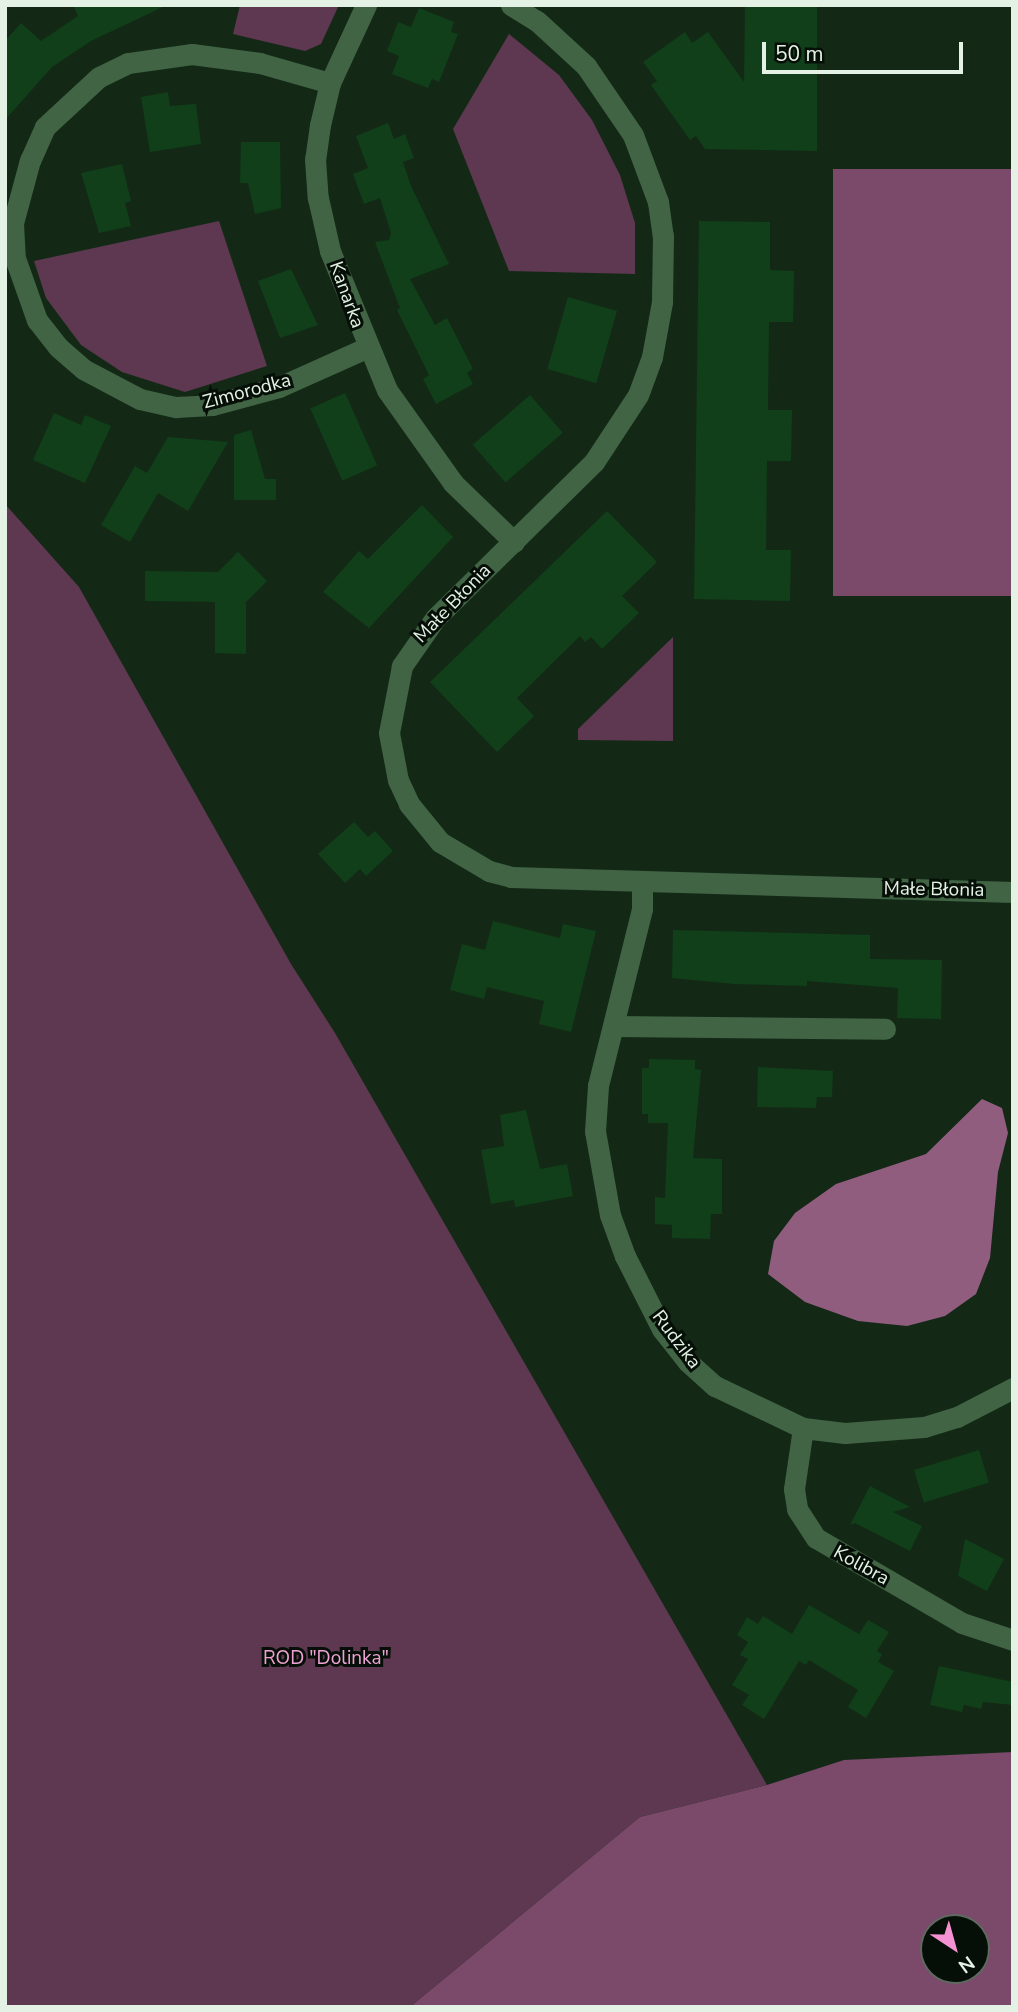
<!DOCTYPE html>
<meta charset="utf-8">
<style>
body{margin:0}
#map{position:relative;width:1018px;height:2012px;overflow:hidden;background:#132916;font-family:"Nunito Sans",sans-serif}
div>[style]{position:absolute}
.green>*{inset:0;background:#5d3850}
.forest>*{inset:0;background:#7b496a;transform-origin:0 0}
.water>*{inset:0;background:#915d7f}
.building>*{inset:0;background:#103f19;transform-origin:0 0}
.street>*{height:21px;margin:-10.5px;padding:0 10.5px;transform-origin:10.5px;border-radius:10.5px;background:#416445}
span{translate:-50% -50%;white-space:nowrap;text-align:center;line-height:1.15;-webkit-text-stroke:6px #060f07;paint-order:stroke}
.street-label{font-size:19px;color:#e3f2e4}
.park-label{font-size:19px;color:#f0a2d5}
.frame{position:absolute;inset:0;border:7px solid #e3f2e4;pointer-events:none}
.north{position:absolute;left:920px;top:1914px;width:70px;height:70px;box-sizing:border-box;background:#060f07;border:2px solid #5e6a5f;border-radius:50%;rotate:144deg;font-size:19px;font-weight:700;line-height:28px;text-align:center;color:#e3f2e4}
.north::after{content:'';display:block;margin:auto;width:24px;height:32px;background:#f491d3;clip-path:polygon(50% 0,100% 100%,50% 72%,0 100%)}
.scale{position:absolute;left:762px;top:42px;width:201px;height:32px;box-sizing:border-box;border:4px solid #e3f2e4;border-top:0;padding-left:9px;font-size:21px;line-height:24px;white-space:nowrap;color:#e3f2e4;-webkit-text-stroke:5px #060f07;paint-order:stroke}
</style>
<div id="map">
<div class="green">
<i style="clip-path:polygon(240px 5px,339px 5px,321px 44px,305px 51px,233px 34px)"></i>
<i style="clip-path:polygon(509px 34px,559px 75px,592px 120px,620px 175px,635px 223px,635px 274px,509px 271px,453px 129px)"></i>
<i style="clip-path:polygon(219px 221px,267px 366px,185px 392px,122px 372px,81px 345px,46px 298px,34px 261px)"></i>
<i style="clip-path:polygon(5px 504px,79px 587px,291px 964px,335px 1033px,767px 1785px,640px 1817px,410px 2007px,5px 2007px)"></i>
<i style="clip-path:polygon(673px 637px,673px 741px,578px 740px,578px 729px)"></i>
</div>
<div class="forest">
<i style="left:1013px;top:169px;width:427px;height:180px;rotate:90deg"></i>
<i style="clip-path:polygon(evenodd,1013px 1752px,1013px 2007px,410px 2007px,640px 1817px,767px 1785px,844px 1760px,1013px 1752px,934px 1928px,976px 1928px,976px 1970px,934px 1970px,934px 1928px)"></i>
</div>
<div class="water">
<i style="clip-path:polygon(982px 1099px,1002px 1108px,1008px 1133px,998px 1172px,990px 1258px,976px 1294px,945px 1316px,907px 1326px,858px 1321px,805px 1302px,768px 1274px,774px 1241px,795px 1213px,836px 1184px,926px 1154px)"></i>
</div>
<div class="building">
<i style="clip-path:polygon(73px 5px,167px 5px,91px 41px,52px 67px,5px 120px,5px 41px,21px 23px,41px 41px,78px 16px)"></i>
<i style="clip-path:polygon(745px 5px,817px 5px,817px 151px,705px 149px,696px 136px,690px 140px,651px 85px,657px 81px,643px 62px,685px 32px,692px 43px,708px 32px,744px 82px)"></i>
<i style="clip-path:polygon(419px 8px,454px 22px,451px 32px,458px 34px,439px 82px,432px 79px,428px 88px,392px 74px,399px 56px,387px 51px,398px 22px,411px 27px)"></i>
<i style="clip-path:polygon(168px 92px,170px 106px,196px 104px,201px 144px,150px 152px,141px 97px)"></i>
<i style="clip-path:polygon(388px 123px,394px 139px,405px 134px,414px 158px,403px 162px,411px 186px,449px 264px,410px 279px,435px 325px,447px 318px,473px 369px,467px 373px,473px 384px,436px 404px,423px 379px,429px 375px,397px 310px,400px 308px,375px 242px,389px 240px,391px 233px,380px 198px,364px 204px,353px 174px,368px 168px,356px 136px)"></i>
<i style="clip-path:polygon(241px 142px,280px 142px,281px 208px,255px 214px,248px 183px,240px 183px)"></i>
<i style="clip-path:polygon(122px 164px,131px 201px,125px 203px,131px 226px,99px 233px,81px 173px)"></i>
<i style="clip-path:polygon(699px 221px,770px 222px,770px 270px,794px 271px,793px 322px,769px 322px,768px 410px,792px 410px,791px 461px,767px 461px,766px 550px,791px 550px,790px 601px,694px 599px)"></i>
<i style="clip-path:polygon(291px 269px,318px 325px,280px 338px,258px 281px)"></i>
<i style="left:568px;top:297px;width:51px;height:75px;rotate:16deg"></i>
<i style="left:345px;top:393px;width:79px;height:38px;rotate:66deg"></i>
<i style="left:530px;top:395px;width:50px;height:76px;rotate:49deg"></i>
<i style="clip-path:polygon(54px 413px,81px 425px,85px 415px,111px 426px,85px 483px,33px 460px)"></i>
<i style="clip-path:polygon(251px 430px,265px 479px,276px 479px,276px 500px,234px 500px,234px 435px)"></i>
<i style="clip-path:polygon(168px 437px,228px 442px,188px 511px,158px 493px,130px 542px,101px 525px,135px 466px,147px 473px)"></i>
<i style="clip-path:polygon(422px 505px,453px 537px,369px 628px,323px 592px,359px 551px,368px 559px)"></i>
<i style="clip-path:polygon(607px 511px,657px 562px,622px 596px,639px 613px,602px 649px,591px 637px,585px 642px,580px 636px,517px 698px,534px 716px,497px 752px,430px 682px)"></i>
<i style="clip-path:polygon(238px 552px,267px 581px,246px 602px,246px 654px,215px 653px,215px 602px,145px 601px,145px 571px,218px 572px)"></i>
<i style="clip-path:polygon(354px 822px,368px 837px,375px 831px,393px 851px,366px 876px,360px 869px,345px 883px,318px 854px)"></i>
<i style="clip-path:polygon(493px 921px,560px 938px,563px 924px,596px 931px,571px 1032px,539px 1024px,544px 1001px,487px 987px,484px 999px,450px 990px,462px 944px,485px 950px)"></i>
<i style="clip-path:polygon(673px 930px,870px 935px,870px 959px,942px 960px,941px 1019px,897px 1018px,898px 988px,807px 981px,807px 986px,734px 984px,672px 978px)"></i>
<i style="clip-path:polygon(649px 1059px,695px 1060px,695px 1069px,701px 1070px,693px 1158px,722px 1159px,722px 1214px,711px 1214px,710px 1239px,672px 1238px,672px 1225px,655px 1224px,655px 1197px,665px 1198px,668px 1123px,648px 1123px,648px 1114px,642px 1114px,642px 1068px,649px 1068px)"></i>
<i style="clip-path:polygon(758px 1067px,833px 1071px,832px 1097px,817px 1097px,816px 1108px,757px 1107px)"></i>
<i style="clip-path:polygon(526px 1110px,540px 1169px,567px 1164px,573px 1196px,515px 1207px,514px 1200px,491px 1204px,481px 1150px,504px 1146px,500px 1115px)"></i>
<i style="left:979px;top:1450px;width:34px;height:68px;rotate:73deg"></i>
<i style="clip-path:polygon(870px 1486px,910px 1507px,893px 1512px,922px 1526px,910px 1551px,855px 1523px,850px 1525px)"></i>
<i style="clip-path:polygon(965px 1539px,1004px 1559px,987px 1591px,958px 1576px)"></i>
<i style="clip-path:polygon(809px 1605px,859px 1634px,868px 1620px,889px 1632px,877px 1651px,882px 1654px,878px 1662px,894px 1671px,866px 1718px,848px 1707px,858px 1690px,809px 1660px,806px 1665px,799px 1661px,764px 1719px,742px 1705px,749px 1695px,732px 1685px,748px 1659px,740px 1655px,748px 1642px,737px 1635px,747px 1617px,758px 1624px,763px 1616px,792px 1634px)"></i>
<i style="clip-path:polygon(939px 1666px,1013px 1682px,1013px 1705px,983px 1702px,981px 1709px,964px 1705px,962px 1712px,930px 1705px)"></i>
</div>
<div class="street">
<i style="left:366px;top:5px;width:86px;rotate:114.8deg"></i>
<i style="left:330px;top:83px;width:43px;rotate:103.4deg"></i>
<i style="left:320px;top:125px;width:34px;rotate:98deg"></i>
<i style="left:315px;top:159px;width:39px;rotate:86deg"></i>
<i style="left:318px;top:198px;width:54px;rotate:77.2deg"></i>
<i style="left:330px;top:251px;width:150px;rotate:67.7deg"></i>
<i style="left:387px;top:390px;width:114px;rotate:54.6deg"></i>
<i style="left:453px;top:483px;width:85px;rotate:44deg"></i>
<i style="left:511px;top:5px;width:31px;rotate:32deg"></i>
<i style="left:537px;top:21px;width:67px;rotate:42.6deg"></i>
<i style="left:586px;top:66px;width:83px;rotate:55.7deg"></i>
<i style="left:633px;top:135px;width:72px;rotate:69.5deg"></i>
<i style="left:658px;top:202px;width:34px;rotate:82deg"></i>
<i style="left:663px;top:236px;width:66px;rotate:90.9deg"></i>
<i style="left:662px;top:302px;width:56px;rotate:100.3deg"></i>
<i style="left:652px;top:357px;width:40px;rotate:110.2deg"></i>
<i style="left:638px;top:395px;width:80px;rotate:123.3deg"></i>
<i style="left:594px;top:462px;width:221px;rotate:135.5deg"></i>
<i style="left:436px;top:617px;width:60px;rotate:124.8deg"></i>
<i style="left:402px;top:666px;width:68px;rotate:101deg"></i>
<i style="left:389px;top:733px;width:48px;rotate:79.2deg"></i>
<i style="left:398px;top:780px;width:26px;rotate:65deg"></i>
<i style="left:409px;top:804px;width:49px;rotate:50.8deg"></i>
<i style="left:440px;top:842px;width:57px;rotate:30.6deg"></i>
<i style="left:489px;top:871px;width:23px;rotate:15deg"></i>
<i style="left:511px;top:877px;width:502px;rotate:1.71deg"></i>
<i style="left:330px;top:83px;width:73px;rotate:-164.1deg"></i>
<i style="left:260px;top:63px;width:69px;rotate:-172.5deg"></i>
<i style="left:192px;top:54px;width:65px;rotate:172deg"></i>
<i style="left:128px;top:63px;width:32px;rotate:154deg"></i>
<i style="left:99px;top:77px;width:74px;rotate:137.2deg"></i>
<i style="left:45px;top:127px;width:36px;rotate:114deg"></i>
<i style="left:30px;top:160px;width:65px;rotate:105.1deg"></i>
<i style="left:13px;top:223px;width:35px;rotate:87deg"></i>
<i style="left:15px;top:258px;width:66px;rotate:70.5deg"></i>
<i style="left:37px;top:320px;width:34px;rotate:52deg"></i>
<i style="left:58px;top:347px;width:33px;rotate:41deg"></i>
<i style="left:83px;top:369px;width:64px;rotate:27.8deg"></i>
<i style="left:140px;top:399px;width:37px;rotate:13deg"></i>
<i style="left:176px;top:407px;width:36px;rotate:-3deg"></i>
<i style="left:212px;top:405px;width:69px;rotate:-15deg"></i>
<i style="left:279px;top:387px;width:95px;rotate:-24.1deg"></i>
<i style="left:642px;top:884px;width:25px;rotate:90deg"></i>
<i style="left:642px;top:909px;width:182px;rotate:104deg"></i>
<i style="left:598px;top:1086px;width:45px;rotate:93.8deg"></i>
<i style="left:595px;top:1131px;width:85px;rotate:79.9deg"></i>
<i style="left:610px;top:1215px;width:44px;rotate:69.9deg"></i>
<i style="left:625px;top:1256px;width:82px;rotate:63.1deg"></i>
<i style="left:662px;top:1329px;width:42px;rotate:51.8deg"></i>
<i style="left:688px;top:1362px;width:36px;rotate:42deg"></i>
<i style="left:715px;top:1386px;width:98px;rotate:25.5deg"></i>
<i style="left:803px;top:1428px;width:42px;rotate:6.8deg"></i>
<i style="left:845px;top:1433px;width:79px;rotate:-4.3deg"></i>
<i style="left:924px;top:1427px;width:34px;rotate:-17deg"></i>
<i style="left:957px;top:1417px;width:63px;rotate:-27.4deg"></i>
<i style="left:613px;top:1026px;width:272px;rotate:0.6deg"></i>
<i style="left:803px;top:1428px;width:62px;rotate:98.4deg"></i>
<i style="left:794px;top:1489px;width:20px;rotate:81deg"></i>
<i style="left:797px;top:1509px;width:35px;rotate:57deg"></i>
<i style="left:816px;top:1538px;width:169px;rotate:30.2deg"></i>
<i style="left:962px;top:1623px;width:54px;rotate:18.4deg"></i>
</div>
<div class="street-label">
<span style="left:346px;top:295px;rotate:70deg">Kanarka</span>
<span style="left:247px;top:392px;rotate:-15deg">Zimorodka</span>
<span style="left:453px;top:604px;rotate:-46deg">Małe Błonia</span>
<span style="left:934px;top:890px;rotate:1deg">Małe Błonia</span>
<span style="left:676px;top:1340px;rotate:53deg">Rudzika</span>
<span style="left:861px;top:1566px;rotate:29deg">Kolibra</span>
</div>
<div class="park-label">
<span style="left:326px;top:1659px">ROD "Dolinka"</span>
</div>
<div class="frame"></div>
<div class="north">N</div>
<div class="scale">50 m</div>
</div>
